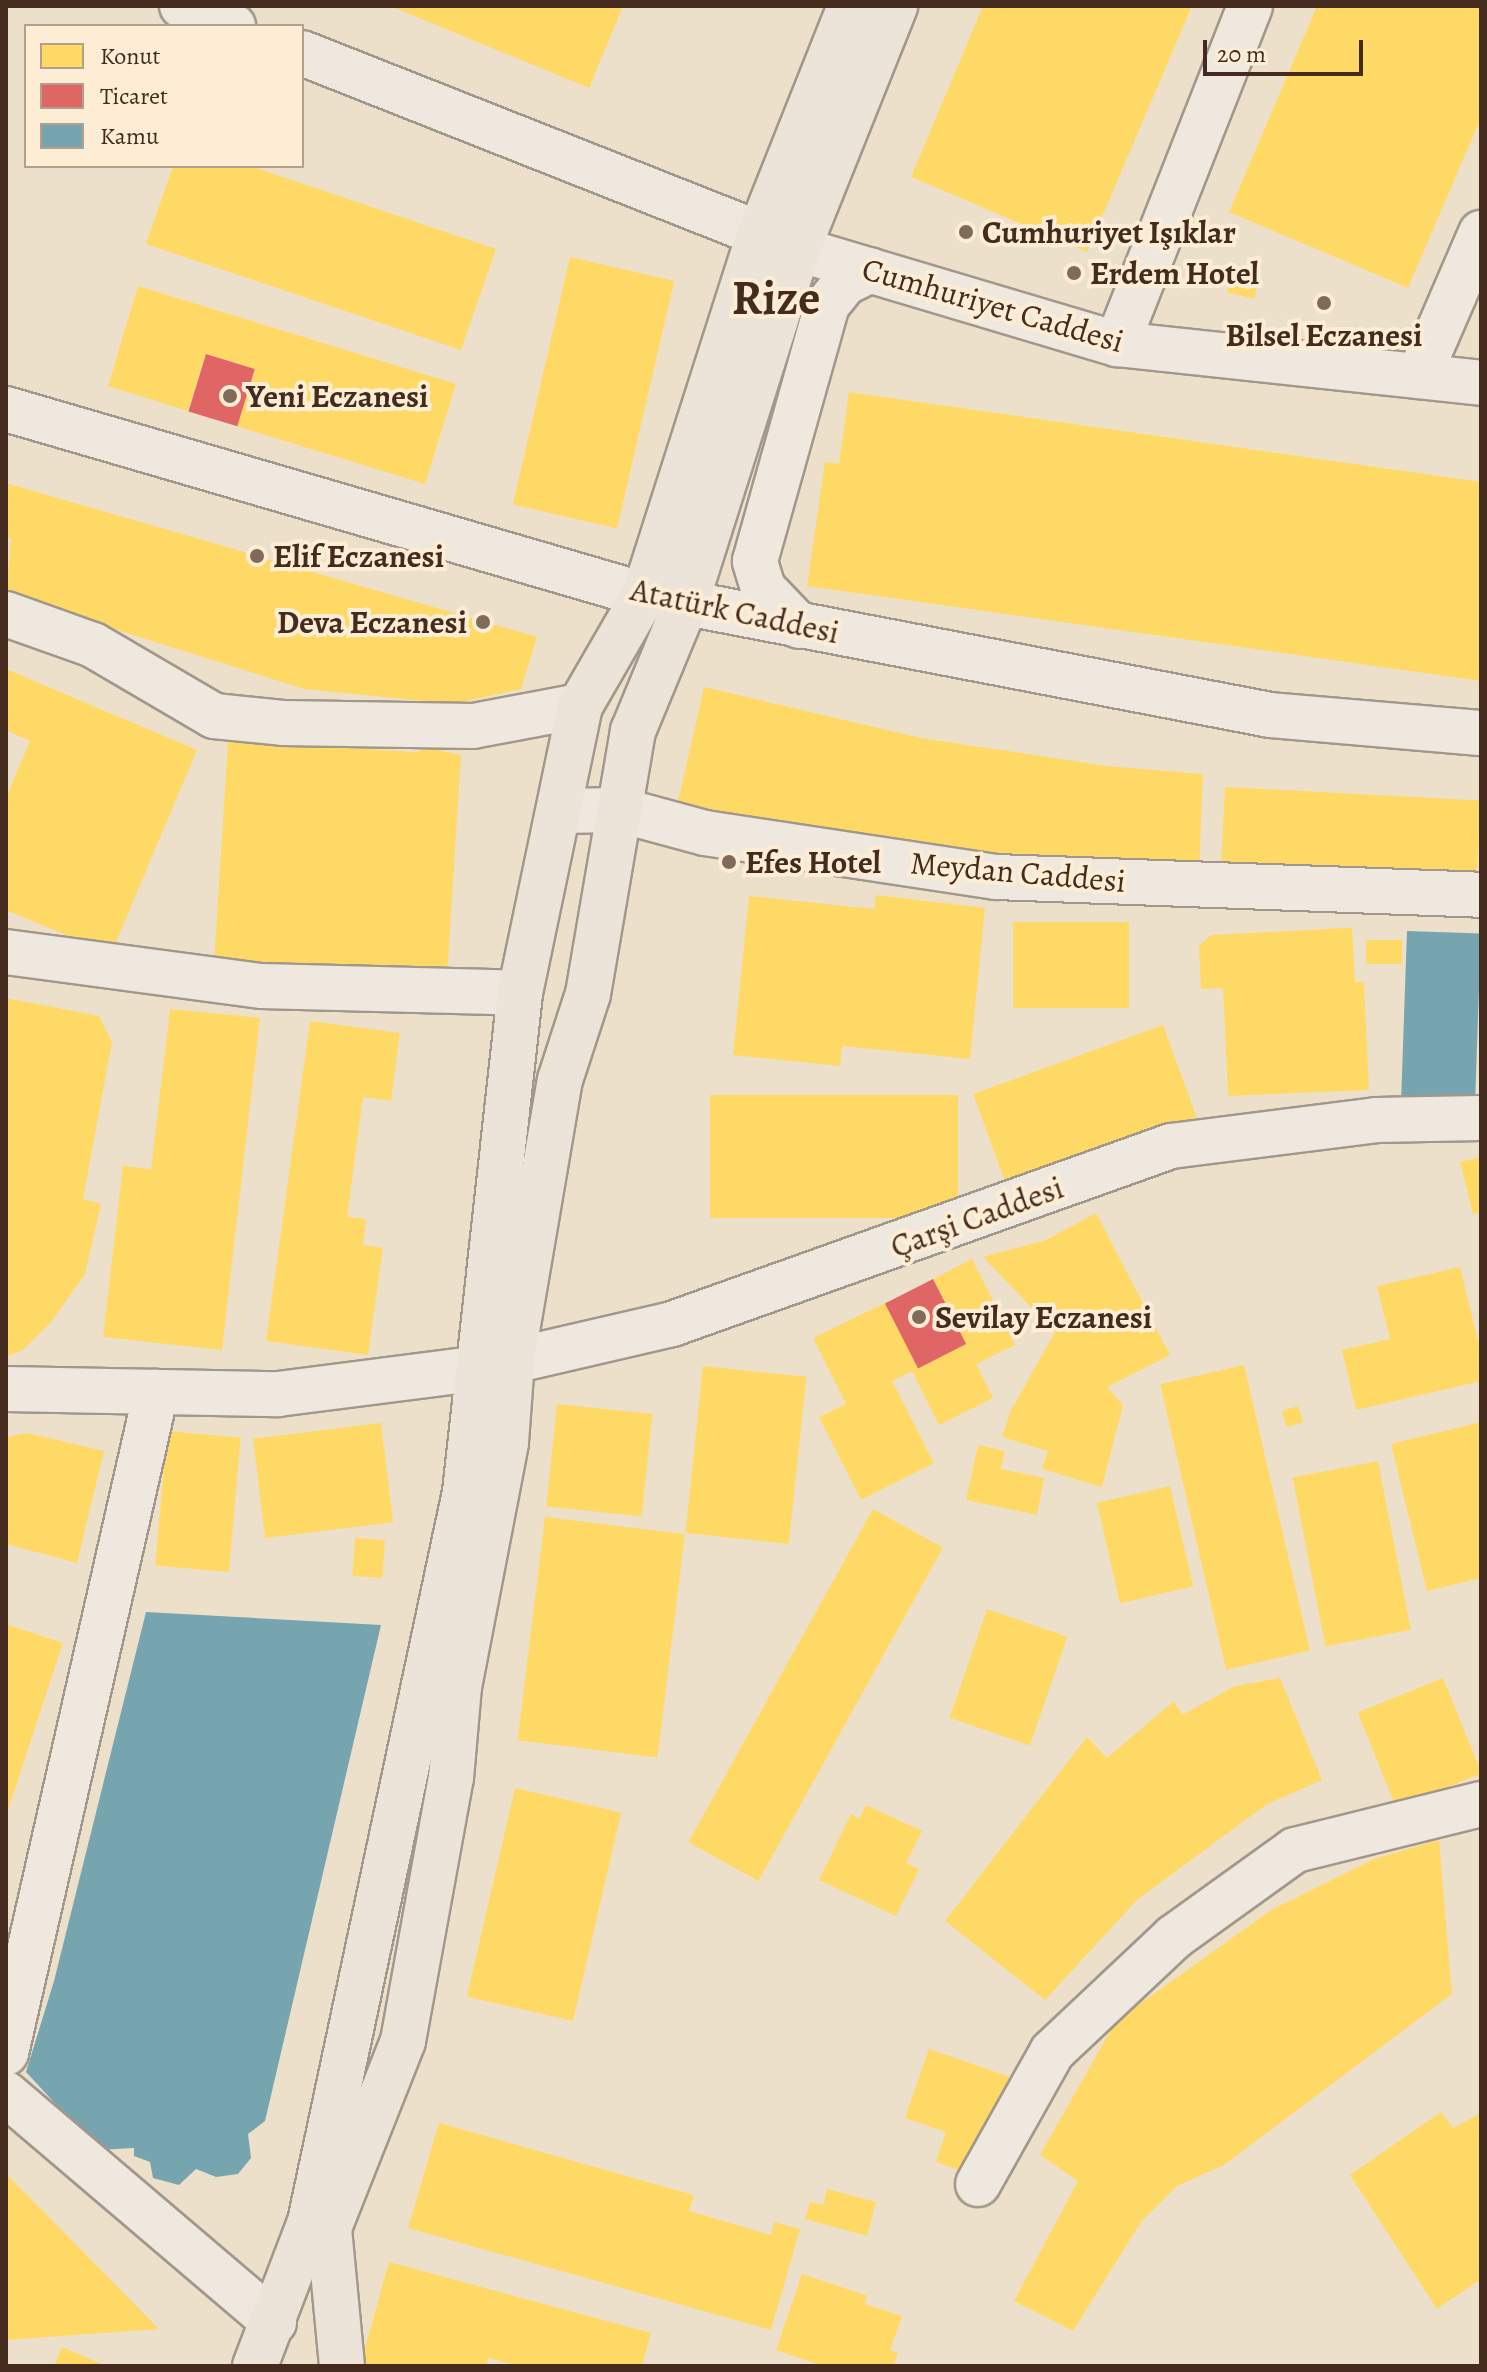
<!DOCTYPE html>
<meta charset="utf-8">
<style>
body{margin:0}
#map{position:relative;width:1487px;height:2372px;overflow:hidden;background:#ede0cb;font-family:Alegreya,serif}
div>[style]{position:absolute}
.homes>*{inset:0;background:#ffd966;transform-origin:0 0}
.shops>*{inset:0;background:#e06666;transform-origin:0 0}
.public>*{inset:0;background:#76a5af;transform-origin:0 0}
.roads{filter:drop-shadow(2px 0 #a1978a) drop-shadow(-2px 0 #a1978a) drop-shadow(0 2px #a1978a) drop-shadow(0 -2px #a1978a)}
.pedestrian>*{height:44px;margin:-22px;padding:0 22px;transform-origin:22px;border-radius:22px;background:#efe8de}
.minor>*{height:44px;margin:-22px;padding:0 22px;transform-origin:22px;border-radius:22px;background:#efe8de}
.tertiary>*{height:44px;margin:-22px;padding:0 22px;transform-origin:22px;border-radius:22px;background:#efe8de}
.primary>*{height:44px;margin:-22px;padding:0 22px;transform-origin:22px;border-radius:22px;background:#ece4d9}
.dots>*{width:22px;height:22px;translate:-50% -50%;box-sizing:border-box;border:4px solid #fcedd4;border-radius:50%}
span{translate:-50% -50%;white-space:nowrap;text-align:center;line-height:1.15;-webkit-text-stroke:8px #fcedd4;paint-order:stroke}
.poi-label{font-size:32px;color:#452b1d;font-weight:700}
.left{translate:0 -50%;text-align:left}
.right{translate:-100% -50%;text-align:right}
.street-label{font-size:32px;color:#452b1d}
.town-label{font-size:48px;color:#452b1d;font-weight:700}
.frame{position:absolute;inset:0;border:8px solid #452b1d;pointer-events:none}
.legend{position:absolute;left:24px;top:24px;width:280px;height:144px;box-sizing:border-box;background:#fcedd4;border:2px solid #b39f8b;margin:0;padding:10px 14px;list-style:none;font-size:24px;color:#452b1d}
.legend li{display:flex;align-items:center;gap:16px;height:40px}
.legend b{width:40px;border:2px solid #b39f8b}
.scale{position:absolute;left:1203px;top:40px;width:160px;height:36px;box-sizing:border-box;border:4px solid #452b1d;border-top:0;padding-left:10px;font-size:24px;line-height:28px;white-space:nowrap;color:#452b1d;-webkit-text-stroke:6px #fcedd4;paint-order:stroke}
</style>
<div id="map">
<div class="homes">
<i style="clip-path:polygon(390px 6px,623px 6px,589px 88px)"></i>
<i style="clip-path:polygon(983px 6px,1192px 6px,1087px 252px,911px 177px)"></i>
<i style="clip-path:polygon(1317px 6px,1481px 6px,1481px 118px,1408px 288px,1229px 212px)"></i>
<i style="clip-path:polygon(173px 166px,250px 166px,496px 249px,461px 350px,146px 244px)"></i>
<i style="left:570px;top:257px;width:107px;height:254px;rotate:13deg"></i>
<i style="left:1231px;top:275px;width:28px;height:18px;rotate:13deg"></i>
<i style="clip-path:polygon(138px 286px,456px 384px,425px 484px,236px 426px,255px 369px,206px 354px,188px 411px,108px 386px)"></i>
<i style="clip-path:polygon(849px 392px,1481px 482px,1481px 681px,807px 586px,825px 462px,839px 464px)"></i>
<i style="clip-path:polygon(6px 483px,537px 637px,521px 689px,453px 704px,304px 689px,6px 595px,11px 539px,6px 537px)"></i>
<i style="clip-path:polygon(6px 669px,197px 750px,111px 954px,6px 910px,6px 798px,30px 741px,6px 730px)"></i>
<i style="clip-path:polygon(704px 687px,921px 738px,1107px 766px,1203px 774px,1199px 870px,1078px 870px,840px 837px,678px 802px)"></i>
<i style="clip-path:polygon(228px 741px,416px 752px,430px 748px,461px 755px,447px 978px,214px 963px)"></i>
<i style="left:1225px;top:787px;width:256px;height:76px;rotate:3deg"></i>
<i style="clip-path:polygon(876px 895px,985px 908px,970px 1059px,842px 1046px,840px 1066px,733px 1055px,749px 896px,874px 909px)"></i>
<i style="left:1013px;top:922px;width:116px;height:86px"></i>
<i style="clip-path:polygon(1345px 928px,1352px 928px,1355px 982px,1364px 982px,1369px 1090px,1228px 1096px,1223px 988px,1201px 989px,1199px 946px,1211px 935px)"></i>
<i style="left:1366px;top:940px;width:36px;height:24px"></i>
<i style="clip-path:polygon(6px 998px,99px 1016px,112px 1042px,83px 1199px,101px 1204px,85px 1274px,51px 1322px,22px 1351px,6px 1356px)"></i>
<i style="clip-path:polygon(170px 1009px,260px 1018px,222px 1350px,103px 1337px,123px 1166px,151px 1169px)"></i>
<i style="clip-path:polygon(310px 1021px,400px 1033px,391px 1101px,363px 1097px,347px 1217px,366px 1219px,363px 1245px,383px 1248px,368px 1355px,266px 1341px)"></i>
<i style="left:1163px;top:1025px;width:98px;height:202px;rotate:70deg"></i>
<i style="left:710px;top:1095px;width:248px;height:123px"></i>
<i style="clip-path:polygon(1481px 1157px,1481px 1212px,1473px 1214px,1460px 1162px)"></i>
<i style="clip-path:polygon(1096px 1213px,1170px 1355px,1107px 1387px,1123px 1405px,1102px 1487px,1042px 1469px,1048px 1451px,1002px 1437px,1011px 1410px,1055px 1332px,983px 1257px,1046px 1240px)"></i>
<i style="clip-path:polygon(972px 1259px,1015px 1345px,976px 1364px,993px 1398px,939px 1425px,912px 1371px,892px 1381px,934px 1463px,861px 1500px,819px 1417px,846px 1404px,813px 1338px,885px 1303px,918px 1368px,966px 1344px,933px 1279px)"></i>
<i style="clip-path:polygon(1460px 1267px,1481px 1353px,1481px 1381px,1356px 1410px,1342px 1350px,1390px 1339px,1377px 1286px)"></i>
<i style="left:1244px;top:1365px;width:293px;height:86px;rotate:77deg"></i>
<i style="left:703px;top:1366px;width:104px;height:168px;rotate:6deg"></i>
<i style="left:557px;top:1404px;width:96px;height:103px;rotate:6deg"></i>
<i style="left:1298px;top:1406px;width:17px;height:17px;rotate:73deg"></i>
<i style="clip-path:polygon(1481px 1422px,1481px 1578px,1427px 1591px,1391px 1444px)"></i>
<i style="left:381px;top:1423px;width:100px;height:129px;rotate:83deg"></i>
<i style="left:167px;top:1431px;width:74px;height:135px;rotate:5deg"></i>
<i style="clip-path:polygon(27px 1433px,104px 1451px,77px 1563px,6px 1544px,6px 1437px)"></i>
<i style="clip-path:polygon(978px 1445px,1005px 1451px,1001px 1469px,1044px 1478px,1037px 1515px,966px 1500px)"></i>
<i style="left:1378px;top:1461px;width:172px;height:87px;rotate:79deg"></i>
<i style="left:1170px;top:1486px;width:103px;height:75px;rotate:77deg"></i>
<i style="left:873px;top:1509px;width:80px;height:381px;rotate:29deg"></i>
<i style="left:545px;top:1517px;width:141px;height:225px;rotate:7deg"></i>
<i style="left:355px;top:1538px;width:30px;height:38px;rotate:4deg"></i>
<i style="left:987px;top:1609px;width:85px;height:115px;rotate:19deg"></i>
<i style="clip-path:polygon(6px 1624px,63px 1643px,7px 1813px,6px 1813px)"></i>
<i style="clip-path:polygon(1280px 1678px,1322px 1780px,1267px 1804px,1137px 1900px,1045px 2000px,945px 1921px,1087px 1737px,1107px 1758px,1174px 1701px,1182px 1715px,1235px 1686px)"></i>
<i style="left:1443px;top:1678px;width:103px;height:92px;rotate:68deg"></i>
<i style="left:515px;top:1788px;width:109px;height:214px;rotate:13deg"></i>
<i style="clip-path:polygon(866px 1805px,922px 1831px,906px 1863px,919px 1869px,896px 1916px,819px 1880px,851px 1814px,859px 1819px)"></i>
<i style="clip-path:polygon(1439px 1840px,1452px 1994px,1224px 2165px,1177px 2186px,1141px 2222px,1073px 2331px,1014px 2301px,1078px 2181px,1040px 2155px,1116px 2021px,1271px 1910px,1374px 1859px)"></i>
<i style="clip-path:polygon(929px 2049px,1010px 2077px,976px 2176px,936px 2162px,946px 2132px,905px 2118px)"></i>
<i style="clip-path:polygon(1441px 2112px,1453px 2128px,1481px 2113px,1481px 2279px,1437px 2309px,1350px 2175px)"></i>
<i style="clip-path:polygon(439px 2123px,694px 2195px,689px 2211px,771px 2235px,774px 2222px,800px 2229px,771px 2330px,408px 2228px)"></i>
<i style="clip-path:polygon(6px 2174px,52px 2220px,159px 2329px,6px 2340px)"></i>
<i style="clip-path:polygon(827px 2189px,876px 2202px,867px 2236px,805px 2219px,810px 2202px,823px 2205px)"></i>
<i style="clip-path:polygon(389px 2262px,651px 2333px,642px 2366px,519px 2366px,488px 2358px,486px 2366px,360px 2366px)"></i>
<i style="clip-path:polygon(802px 2274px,868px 2296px,864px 2304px,902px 2316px,890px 2350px,898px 2353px,893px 2366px,823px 2366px,776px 2350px)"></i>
<i style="clip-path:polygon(62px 2347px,106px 2366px,54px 2366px)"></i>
</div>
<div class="shops">
<i style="left:206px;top:354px;width:51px;height:60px;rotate:17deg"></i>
<i style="left:933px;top:1279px;width:73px;height:54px;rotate:63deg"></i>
</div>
<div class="public">
<i style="left:1407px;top:931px;width:74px;height:169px;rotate:2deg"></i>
<i style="clip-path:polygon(146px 1612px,381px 1625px,265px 2121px,248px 2134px,251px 2158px,238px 2174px,216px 2177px,196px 2169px,179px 2185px,153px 2178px,150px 2162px,134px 2156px,134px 2148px,98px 2150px,26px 2072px,54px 1981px)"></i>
</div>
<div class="roads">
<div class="pedestrian">
<i style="left:6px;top:614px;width:92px;rotate:19.6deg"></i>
<i style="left:93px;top:645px;width:140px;rotate:30.4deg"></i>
<i style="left:214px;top:716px;width:69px;rotate:5.8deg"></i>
<i style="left:283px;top:723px;width:190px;rotate:0.9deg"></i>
<i style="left:473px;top:726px;width:109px;rotate:-10.6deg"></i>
<i style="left:6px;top:952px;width:257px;rotate:7.6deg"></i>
<i style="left:261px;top:986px;width:259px;rotate:1.5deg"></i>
</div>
<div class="minor">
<i style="left:1117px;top:344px;width:363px;rotate:-68.5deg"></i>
<i style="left:1419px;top:376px;width:156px;rotate:-66.6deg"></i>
<i style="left:6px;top:409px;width:665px;rotate:16.25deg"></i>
<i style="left:799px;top:626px;width:52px;rotate:-133.5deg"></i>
<i style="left:763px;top:588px;width:28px;rotate:-107deg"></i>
<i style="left:755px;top:561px;width:266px;rotate:-74.3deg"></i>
<i style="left:827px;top:305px;width:28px;rotate:-51deg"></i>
<i style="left:845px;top:283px;width:28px;rotate:-27deg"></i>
<i style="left:559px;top:811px;width:61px;rotate:-0.9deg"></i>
<i style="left:620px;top:810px;width:88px;rotate:15.1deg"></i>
<i style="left:705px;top:833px;width:294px;rotate:8.6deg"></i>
<i style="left:996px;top:877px;width:485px;rotate:2.1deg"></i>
<i style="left:6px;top:1389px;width:272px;rotate:1.1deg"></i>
<i style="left:278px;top:1394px;width:206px;rotate:-7.3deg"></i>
<i style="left:482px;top:1368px;width:195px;rotate:-13deg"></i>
<i style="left:672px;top:1324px;width:530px;rotate:-19.63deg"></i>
<i style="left:1171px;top:1146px;width:207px;rotate:-7.2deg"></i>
<i style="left:1376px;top:1120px;width:105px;rotate:-1.1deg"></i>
<i style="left:6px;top:2053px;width:678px;rotate:-77.21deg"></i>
<i style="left:6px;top:2094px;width:352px;rotate:40.4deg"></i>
<i style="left:978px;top:2184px;width:151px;rotate:-60.7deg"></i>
<i style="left:1052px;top:2052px;width:168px;rotate:-43.3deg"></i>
<i style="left:1174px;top:1937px;width:149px;rotate:-35.7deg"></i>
<i style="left:1295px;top:1850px;width:192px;rotate:-13.9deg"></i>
</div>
<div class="tertiary">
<i style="left:182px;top:6px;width:55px;rotate:21.4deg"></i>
<i style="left:302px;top:53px;width:533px;rotate:21.56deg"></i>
<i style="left:798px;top:249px;width:333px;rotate:16.6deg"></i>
<i style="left:1117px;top:344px;width:366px;rotate:6.1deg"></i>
<i style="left:650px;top:596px;width:631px;rotate:10.86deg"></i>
<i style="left:1270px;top:715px;width:212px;rotate:4.9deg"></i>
</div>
<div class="primary">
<i style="left:255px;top:2366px;width:154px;rotate:-69.1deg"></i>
<i style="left:310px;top:2222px;width:746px;rotate:-78.01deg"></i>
<i style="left:465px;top:1492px;width:502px;rotate:-83.71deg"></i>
<i style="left:520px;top:993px;width:293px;rotate:-78.2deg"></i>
<i style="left:580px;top:706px;width:128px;rotate:-60deg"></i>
<i style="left:644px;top:595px;width:378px;rotate:-72.3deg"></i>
<i style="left:759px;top:235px;width:246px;rotate:-68.3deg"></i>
<i style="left:342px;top:2366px;width:139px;rotate:-95.4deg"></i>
<i style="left:329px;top:2228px;width:201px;rotate:-68.4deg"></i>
<i style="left:403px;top:2041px;width:267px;rotate:-79.7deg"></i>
<i style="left:451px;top:1778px;width:91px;rotate:-85deg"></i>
<i style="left:459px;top:1687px;width:249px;rotate:-79.1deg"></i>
<i style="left:506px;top:1442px;width:82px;rotate:-85.8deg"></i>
<i style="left:512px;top:1360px;width:284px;rotate:-80.3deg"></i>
<i style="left:560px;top:1080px;width:90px;rotate:-72deg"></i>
<i style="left:588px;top:994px;width:267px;rotate:-80.3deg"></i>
<i style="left:633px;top:731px;width:139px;rotate:-67.5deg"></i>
<i style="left:686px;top:603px;width:371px;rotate:-72.4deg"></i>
<i style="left:798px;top:249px;width:262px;rotate:-68.2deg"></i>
</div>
</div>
<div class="dots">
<i style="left:966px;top:232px;background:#806a5a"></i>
<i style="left:1074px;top:273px;background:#806a5a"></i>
<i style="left:1324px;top:303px;background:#806a5a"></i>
<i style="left:230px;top:396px;background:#806a5a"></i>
<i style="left:257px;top:556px;background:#806a5a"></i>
<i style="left:483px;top:622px;background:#806a5a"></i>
<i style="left:729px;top:862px;background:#806a5a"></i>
<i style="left:919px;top:1317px;background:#806a5a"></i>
</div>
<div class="poi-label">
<span class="left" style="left:982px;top:232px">Cumhuriyet Işıklar</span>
<span class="left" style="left:1090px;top:273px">Erdem Hotel</span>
<span style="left:1324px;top:335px">Bilsel Eczanesi</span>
<span class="left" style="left:246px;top:396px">Yeni Eczanesi</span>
<span class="left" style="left:273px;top:556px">Elif Eczanesi</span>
<span class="right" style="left:467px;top:622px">Deva Eczanesi</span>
<span class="left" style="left:745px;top:862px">Efes Hotel</span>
<span class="left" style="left:935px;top:1317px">Sevilay Eczanesi</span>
</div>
<div class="street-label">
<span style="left:993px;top:305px;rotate:16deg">Cumhuriyet Caddesi</span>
<span style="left:735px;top:611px;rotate:12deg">Atatürk Caddesi</span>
<span style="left:1018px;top:872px;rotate:5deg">Meydan Caddesi</span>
<span style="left:977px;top:1217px;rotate:-20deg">Çarşi Caddesi</span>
</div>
<div class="town-label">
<span style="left:776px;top:299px">Rize</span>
</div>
<div class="frame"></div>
<ul class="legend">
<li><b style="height:22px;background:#ffd966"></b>Konut</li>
<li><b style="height:22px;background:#e06666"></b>Ticaret</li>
<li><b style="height:22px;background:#76a5af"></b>Kamu</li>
</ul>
<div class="scale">20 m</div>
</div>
